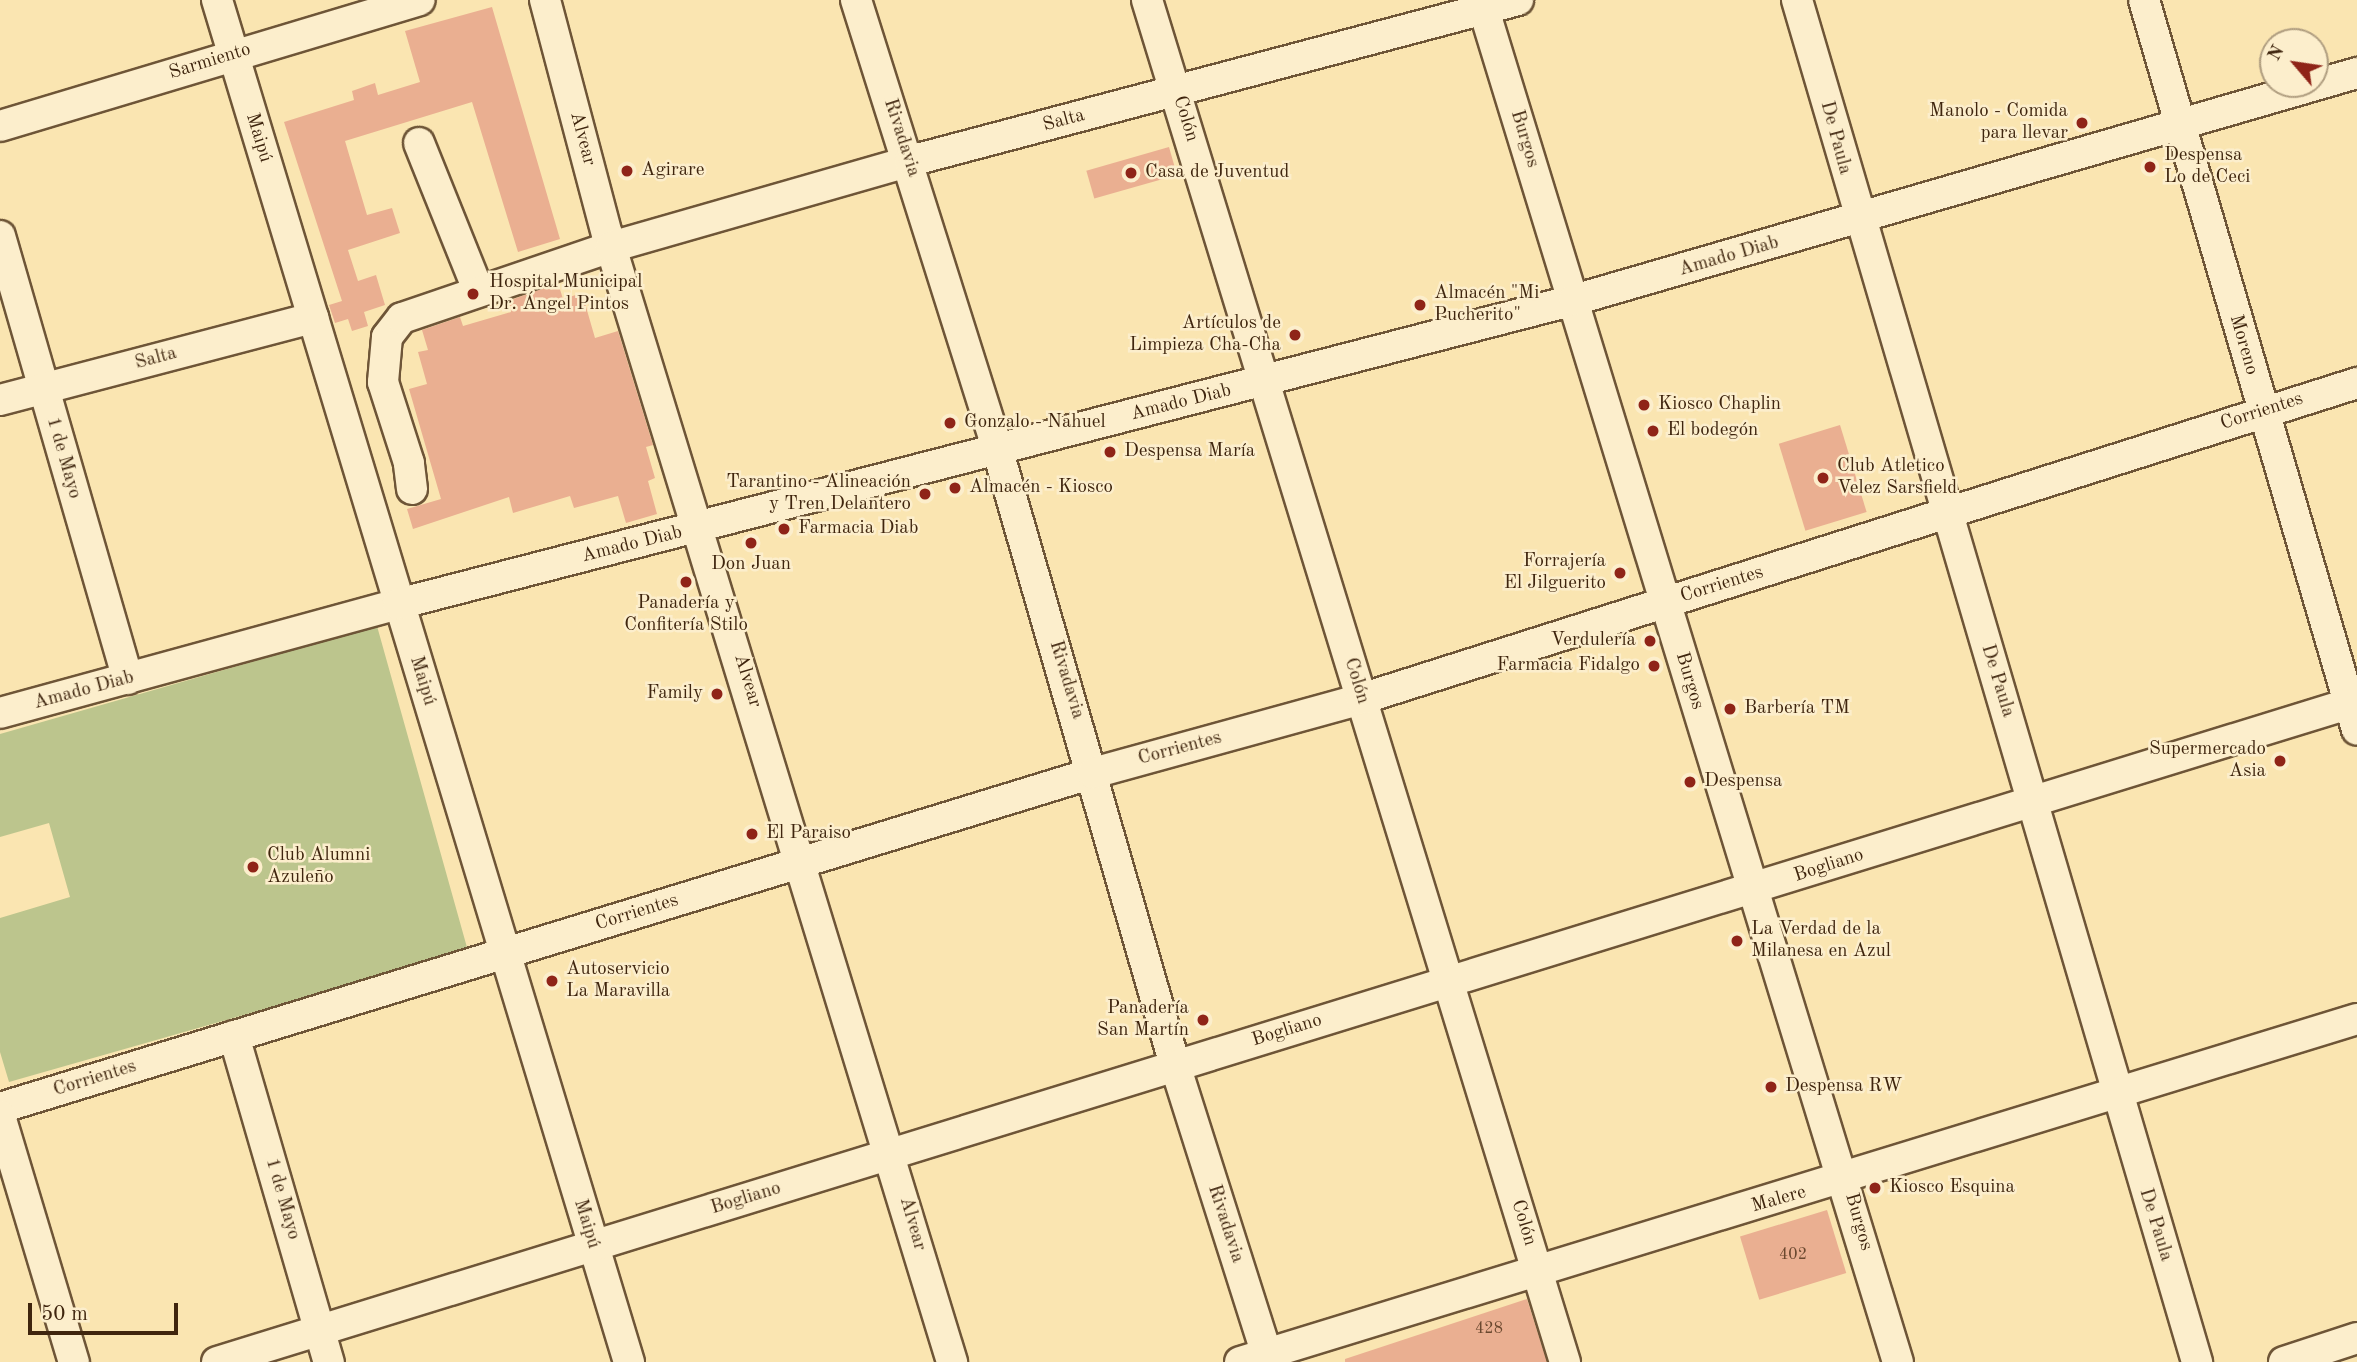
<!DOCTYPE html>
<meta charset="utf-8">
<style>
body{margin:0}
#map{position:relative;width:2357px;height:1362px;overflow:hidden;background:#fae5b1;font-family:"Old Standard TT",serif}
div>[style]{position:absolute}
.green>*{inset:0;background:#bcc58d}
.building>*{inset:0;background:#eaaf91;transform-origin:0 0}
.roads{filter:drop-shadow(2px 0 #6e5537) drop-shadow(-2px 0 #6e5537) drop-shadow(0 2px #6e5537) drop-shadow(0 -2px #6e5537)}
.minor>*{height:30px;margin:-15px;padding:0 15px;transform-origin:15px;border-radius:15px;background:#fceecc}
.dots>*{width:19px;height:19px;translate:-50% -50%;box-sizing:border-box;border:4px solid #fceecc;border-radius:50%}
span{translate:-50% -50%;white-space:nowrap;text-align:center;line-height:1.15;-webkit-text-stroke:5px #fceecc;paint-order:stroke}
.number-label{font-size:16px;color:#6a482f}
.number-label span{-webkit-text-stroke-width:0}
.street-label{font-size:19px;color:#3f250e}
.poi-label{font-size:19px;color:#3f250e}
.right{translate:-100% -50%;text-align:right}
.left{translate:0 -50%;text-align:left}
.north{position:absolute;left:2259px;top:28px;width:70px;height:70px;box-sizing:border-box;background:#fceecc;border:2px solid #b09e80;border-radius:50%;rotate:299deg;font-size:19px;font-weight:700;line-height:28px;text-align:center;color:#3f250e}
.north::after{content:'';display:block;margin:auto;width:24px;height:32px;background:#8f2418;clip-path:polygon(50% 0,100% 100%,50% 72%,0 100%)}
.scale{position:absolute;left:28px;top:1303px;width:150px;height:32px;box-sizing:border-box;border:4px solid #3f250e;border-top:0;padding-left:9px;font-size:21px;line-height:24px;white-space:nowrap;color:#3f250e;-webkit-text-stroke:5px #fceecc;paint-order:stroke}
</style>
<div id="map">
<div class="green">
<i style="clip-path:polygon(377px 626px,468px 951px,9px 1082px,0 1052px,0 918px,70px 897px,49px 823px,0 837px,0 734px)"></i>
</div>
<div class="building">
<i style="clip-path:polygon(492px 7px,560px 239px,518px 252px,472px 102px,345px 141px,367px 215px,392px 208px,400px 233px,348px 250px,358px 281px,376px 275px,385px 305px,364px 312px,368px 326px,352px 331px,348px 319px,335px 323px,329px 305px,342px 301px,284px 122px,354px 100px,352px 91px,375px 83px,378px 95px,420px 82px,405px 31px)"></i>
<i style="left:1169px;top:147px;width:29px;height:86px;rotate:74deg"></i>
<i style="clip-path:polygon(558px 283px,563px 299px,582px 293px,595px 338px,618px 331px,653px 445px,646px 447px,655px 478px,648px 481px,657px 514px,626px 523px,618px 496px,574px 508px,570px 496px,513px 513px,509px 497px,413px 529px,407px 509px,441px 499px,409px 389px,427px 384px,418px 352px,428px 350px,422px 330px,460px 317px,463px 326px,511px 312px,508px 301px)"></i>
<i style="left:1840px;top:425px;width:91px;height:64px;rotate:73deg"></i>
<i style="left:1827px;top:1210px;width:66px;height:91px;rotate:73deg"></i>
<i style="clip-path:polygon(1527px 1299px,1547px 1362px,1345px 1362px,1345px 1359px)"></i>
</div>
<div class="roads">
<div class="minor">
<i style="left:217px;top:0;width:1423px;rotate:73.17deg"></i>
<i style="left:545px;top:0;width:242px;rotate:75.2deg"></i>
<i style="left:607px;top:234px;width:1180px;rotate:72.99deg"></i>
<i style="left:856px;top:0;width:470px;rotate:72.5deg"></i>
<i style="left:997px;top:448px;width:642px;rotate:73.91deg"></i>
<i style="left:1175px;top:1065px;width:312px;rotate:72.4deg"></i>
<i style="left:1147px;top:0;width:1425px;rotate:72.94deg"></i>
<i style="left:1481px;top:0;width:1424px;rotate:72.98deg"></i>
<i style="left:1797px;top:0;width:1420px;rotate:73.63deg"></i>
<i style="left:2144px;top:0;width:760px;rotate:73.73deg"></i>
<i style="left:0;top:126px;width:438px;rotate:-16.7deg"></i>
<i style="left:419px;top:143px;width:158px;rotate:68.1deg"></i>
<i style="left:0;top:236px;width:461px;rotate:73.9deg"></i>
<i style="left:0;top:400px;width:324px;rotate:-14.7deg"></i>
<i style="left:412px;top:489px;width:26px;rotate:-97deg"></i>
<i style="left:409px;top:463px;width:85px;rotate:-107.8deg"></i>
<i style="left:383px;top:382px;width:45px;rotate:-84.9deg"></i>
<i style="left:387px;top:337px;width:24px;rotate:-52deg"></i>
<i style="left:402px;top:318px;width:221px;rotate:-18.8deg"></i>
<i style="left:611px;top:247px;width:311px;rotate:-16deg"></i>
<i style="left:910px;top:161px;width:629px;rotate:-14.83deg"></i>
<i style="left:0;top:713px;width:413px;rotate:-15.3deg"></i>
<i style="left:398px;top:604px;width:1215px;rotate:-14.49deg"></i>
<i style="left:1574px;top:300px;width:815px;rotate:-16.17deg"></i>
<i style="left:234px;top:1036px;width:340px;rotate:73.8deg"></i>
<i style="left:0;top:1108px;width:1143px;rotate:-17.04deg"></i>
<i style="left:1093px;top:773px;width:278px;rotate:-15.4deg"></i>
<i style="left:1361px;top:699px;width:1045px;rotate:-17.6deg"></i>
<i style="left:0;top:1116px;width:257px;rotate:73.3deg"></i>
<i style="left:217px;top:1362px;width:2240px;rotate:-17.16deg"></i>
<i style="left:1240px;top:1362px;width:1168px;rotate:-17.07deg"></i>
<i style="left:2284px;top:1362px;width:77px;rotate:-18.2deg"></i>
</div>
</div>
<div class="dots">
<i style="left:2082px;top:123px;background:#8f2418"></i>
<i style="left:2150px;top:167px;background:#8f2418"></i>
<i style="left:627px;top:171px;background:#8f2418"></i>
<i style="left:1131px;top:173px;background:#8f2418"></i>
<i style="left:473px;top:294px;background:#8f2418"></i>
<i style="left:1420px;top:305px;background:#8f2418"></i>
<i style="left:1295px;top:335px;background:#8f2418"></i>
<i style="left:1644px;top:405px;background:#8f2418"></i>
<i style="left:950px;top:423px;background:#8f2418"></i>
<i style="left:1653px;top:431px;background:#8f2418"></i>
<i style="left:1110px;top:452px;background:#8f2418"></i>
<i style="left:1823px;top:478px;background:#8f2418"></i>
<i style="left:955px;top:488px;background:#8f2418"></i>
<i style="left:925px;top:494px;background:#8f2418"></i>
<i style="left:784px;top:529px;background:#8f2418"></i>
<i style="left:751px;top:543px;background:#8f2418"></i>
<i style="left:1620px;top:573px;background:#8f2418"></i>
<i style="left:686px;top:582px;background:#8f2418"></i>
<i style="left:1650px;top:641px;background:#8f2418"></i>
<i style="left:1654px;top:666px;background:#8f2418"></i>
<i style="left:717px;top:694px;background:#8f2418"></i>
<i style="left:1730px;top:709px;background:#8f2418"></i>
<i style="left:2280px;top:761px;background:#8f2418"></i>
<i style="left:1690px;top:782px;background:#8f2418"></i>
<i style="left:752px;top:834px;background:#8f2418"></i>
<i style="left:253px;top:867px;background:#8f2418"></i>
<i style="left:1737px;top:941px;background:#8f2418"></i>
<i style="left:552px;top:981px;background:#8f2418"></i>
<i style="left:1203px;top:1020px;background:#8f2418"></i>
<i style="left:1771px;top:1087px;background:#8f2418"></i>
<i style="left:1875px;top:1188px;background:#8f2418"></i>
</div>
<div class="number-label">
<span style="left:1793px;top:1255px">402</span>
<span style="left:1489px;top:1329px">428</span>
</div>
<div class="street-label">
<span style="left:210px;top:62px;rotate:-17deg">Sarmiento</span>
<span style="left:1185px;top:119px;rotate:73deg">Colón</span>
<span style="left:1064px;top:121px;rotate:-15deg">Salta</span>
<span style="left:258px;top:138px;rotate:73deg">Maipú</span>
<span style="left:901px;top:138px;rotate:72deg">Rivadavia</span>
<span style="left:1835px;top:138px;rotate:75deg">De Paula</span>
<span style="left:582px;top:139px;rotate:75deg">Alvear</span>
<span style="left:1524px;top:139px;rotate:73deg">Burgos</span>
<span style="left:1729px;top:257px;rotate:-16deg">Amado Diab</span>
<span style="left:2243px;top:345px;rotate:74deg">Moreno</span>
<span style="left:156px;top:359px;rotate:-15deg">Salta</span>
<span style="left:1181px;top:403px;rotate:-14deg">Amado Diab</span>
<span style="left:2262px;top:412px;rotate:-18deg">Corrientes</span>
<span style="left:63px;top:458px;rotate:74deg">1 de Mayo</span>
<span style="left:632px;top:545px;rotate:-14deg">Amado Diab</span>
<span style="left:1722px;top:585px;rotate:-17deg">Corrientes</span>
<span style="left:1066px;top:680px;rotate:73deg">Rivadavia</span>
<span style="left:422px;top:681px;rotate:73deg">Maipú</span>
<span style="left:747px;top:681px;rotate:73deg">Alvear</span>
<span style="left:1356px;top:681px;rotate:73deg">Colón</span>
<span style="left:1689px;top:681px;rotate:73deg">Burgos</span>
<span style="left:1997px;top:681px;rotate:73deg">De Paula</span>
<span style="left:84px;top:691px;rotate:-15deg">Amado Diab</span>
<span style="left:1180px;top:749px;rotate:-15deg">Corrientes</span>
<span style="left:1829px;top:866px;rotate:-18deg">Bogliano</span>
<span style="left:637px;top:913px;rotate:-17deg">Corrientes</span>
<span style="left:1287px;top:1031px;rotate:-17deg">Bogliano</span>
<span style="left:95px;top:1079px;rotate:-17deg">Corrientes</span>
<span style="left:282px;top:1199px;rotate:74deg">1 de Mayo</span>
<span style="left:746px;top:1199px;rotate:-17deg">Bogliano</span>
<span style="left:1779px;top:1200px;rotate:-16deg">Malere</span>
<span style="left:1858px;top:1222px;rotate:74deg">Burgos</span>
<span style="left:1523px;top:1223px;rotate:73deg">Colón</span>
<span style="left:586px;top:1224px;rotate:73deg">Maipú</span>
<span style="left:912px;top:1224px;rotate:74deg">Alvear</span>
<span style="left:1225px;top:1224px;rotate:72deg">Rivadavia</span>
<span style="left:2155px;top:1225px;rotate:73deg">De Paula</span>
</div>
<div class="poi-label">
<span class="right" style="left:2068px;top:123px">Manolo - Comida<br>para llevar</span>
<span class="left" style="left:2164px;top:167px">Despensa<br>Lo de Ceci</span>
<span class="left" style="left:641px;top:171px">Agirare</span>
<span class="left" style="left:1145px;top:173px">Casa de Juventud</span>
<span class="left" style="left:489px;top:294px">Hospital Municipal<br>Dr. Ángel Pintos</span>
<span class="left" style="left:1434px;top:305px">Almacén "Mi<br>Pucherito"</span>
<span class="right" style="left:1281px;top:335px">Artículos de<br>Limpieza Cha-Cha</span>
<span class="left" style="left:1658px;top:405px">Kiosco Chaplin</span>
<span class="left" style="left:964px;top:423px">Gonzalo - Nahuel</span>
<span class="left" style="left:1667px;top:431px">El bodegón</span>
<span class="left" style="left:1124px;top:452px">Despensa María</span>
<span class="left" style="left:1837px;top:478px">Club Atletico<br>Velez Sarsfield</span>
<span class="right" style="left:911px;top:494px">Tarantino - Alineación<br>y Tren Delantero</span>
<span class="left" style="left:969px;top:488px">Almacén - Kiosco</span>
<span class="left" style="left:798px;top:529px">Farmacia Diab</span>
<span class="right" style="left:1606px;top:573px">Forrajería<br>El Jilguerito</span>
<span style="left:751px;top:565px">Don Juan</span>
<span style="left:686px;top:615px">Panadería y<br>Confitería Stilo</span>
<span class="right" style="left:1636px;top:641px">Verdulería</span>
<span class="right" style="left:1640px;top:666px">Farmacia Fidalgo</span>
<span class="right" style="left:703px;top:694px">Family</span>
<span class="left" style="left:1744px;top:709px">Barbería TM</span>
<span class="right" style="left:2266px;top:761px">Supermercado<br>Asia</span>
<span class="left" style="left:1704px;top:782px">Despensa</span>
<span class="left" style="left:766px;top:834px">El Paraiso</span>
<span class="left" style="left:267px;top:867px">Club Alumni<br>Azuleño</span>
<span class="left" style="left:1751px;top:941px">La Verdad de la<br>Milanesa en Azul</span>
<span class="left" style="left:566px;top:981px">Autoservicio<br>La Maravilla</span>
<span class="right" style="left:1189px;top:1020px">Panadería<br>San Martín</span>
<span class="left" style="left:1785px;top:1087px">Despensa RW</span>
<span class="left" style="left:1889px;top:1188px">Kiosco Esquina</span>
</div>
<div class="north">N</div>
<div class="scale">50 m</div>
</div>
